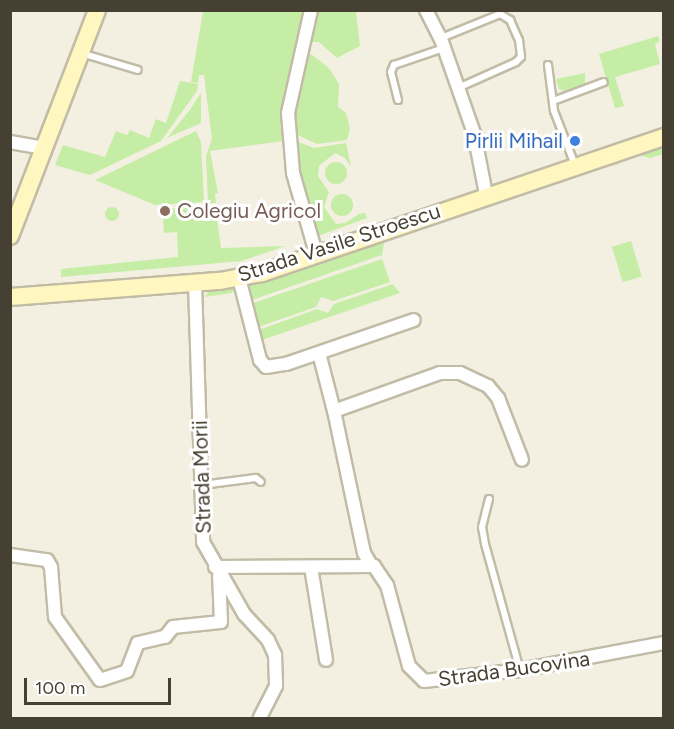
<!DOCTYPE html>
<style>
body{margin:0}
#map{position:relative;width:674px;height:729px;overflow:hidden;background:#f3f0e2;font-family:Figtree,sans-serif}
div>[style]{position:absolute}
.green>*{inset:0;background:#c5eda5;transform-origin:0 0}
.round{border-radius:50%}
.roads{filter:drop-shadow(2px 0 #c2bca6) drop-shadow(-2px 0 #c2bca6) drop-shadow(0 2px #c2bca6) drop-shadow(0 -2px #c2bca6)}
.service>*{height:6px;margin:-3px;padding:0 3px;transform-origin:3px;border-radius:3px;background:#fff}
.minor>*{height:12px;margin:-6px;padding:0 6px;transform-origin:6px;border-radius:6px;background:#fff}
.secondary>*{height:16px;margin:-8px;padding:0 8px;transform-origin:8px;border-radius:8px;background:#fff6c0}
.dots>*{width:16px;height:16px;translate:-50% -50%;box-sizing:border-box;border:3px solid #fff;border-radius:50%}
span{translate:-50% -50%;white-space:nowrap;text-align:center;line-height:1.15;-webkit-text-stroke:6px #fff;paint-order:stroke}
.shop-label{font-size:21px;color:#366cbe}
.right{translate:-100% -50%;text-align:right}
.education-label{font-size:21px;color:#785e54}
.left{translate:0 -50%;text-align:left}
.street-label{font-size:21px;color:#454032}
.frame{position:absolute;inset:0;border:12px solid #454032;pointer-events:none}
.scale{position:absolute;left:24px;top:678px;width:147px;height:27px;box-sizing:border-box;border:3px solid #454032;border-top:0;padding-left:8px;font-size:18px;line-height:21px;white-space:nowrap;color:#454032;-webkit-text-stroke:4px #fff;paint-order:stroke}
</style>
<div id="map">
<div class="green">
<i style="clip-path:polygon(203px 11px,356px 11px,360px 46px,337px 58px,319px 42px,296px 42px,284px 93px,283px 141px,210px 151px,218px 193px,215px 194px,216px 203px,208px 204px,206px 156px,212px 139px,204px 75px,199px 75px,198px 83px,191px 82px)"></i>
<i style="clip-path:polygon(658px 36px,660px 41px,655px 44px,660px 64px,615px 77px,624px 106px,615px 108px,599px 54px)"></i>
<i style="clip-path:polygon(311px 54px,329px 68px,339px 84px,338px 107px,346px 113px,350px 129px,347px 140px,317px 144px,293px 133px,303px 59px)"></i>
<i style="clip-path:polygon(585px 73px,585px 84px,564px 91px,559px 89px,556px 79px)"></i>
<i style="clip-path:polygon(180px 81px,198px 84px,197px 91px,161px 141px,90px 175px,55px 165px,63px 145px,105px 157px,116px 131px,127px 135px,130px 130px,149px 138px,156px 119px,166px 123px)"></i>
<i style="clip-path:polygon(201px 93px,201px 123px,167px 138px,189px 111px)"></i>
<i style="clip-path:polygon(196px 131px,201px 142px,204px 202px,155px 205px,95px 180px)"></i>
<i style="clip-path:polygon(293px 140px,314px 148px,346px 143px,351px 167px,345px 158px,335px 153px,319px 166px,318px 176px,329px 192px,324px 207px,336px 224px,345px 223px,359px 214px,365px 213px,367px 218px,318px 236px,312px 229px)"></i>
<i style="clip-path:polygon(663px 144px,663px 154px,650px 158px,642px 156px,641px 152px)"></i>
<i style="left:619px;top:159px;width:5px;height:68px;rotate:79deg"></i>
<i class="round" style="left:325px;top:162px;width:22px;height:22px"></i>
<i class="round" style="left:331px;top:194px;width:22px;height:22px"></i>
<i style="clip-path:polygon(215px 206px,221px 248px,285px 246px,242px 261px,61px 277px,61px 269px,178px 257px,177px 232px,164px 233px,162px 209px)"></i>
<i class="round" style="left:105px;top:207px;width:14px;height:14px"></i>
<i style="clip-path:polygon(385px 237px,382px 255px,249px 301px,245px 286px,248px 282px)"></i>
<i style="left:631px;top:241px;width:37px;height:20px;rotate:73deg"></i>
<i style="clip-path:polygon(382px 259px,390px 282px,333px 301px,321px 297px,316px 307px,255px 328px,250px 304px)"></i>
<i style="clip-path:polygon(393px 284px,400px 293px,259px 341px,256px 331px,317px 309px,328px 313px,334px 304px)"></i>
<i style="clip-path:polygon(235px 286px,232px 293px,205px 297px,209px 290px)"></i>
</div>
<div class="roads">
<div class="service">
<i style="left:441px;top:38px;width:64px;rotate:-22.1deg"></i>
<i style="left:500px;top:14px;width:12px;rotate:31deg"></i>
<i style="left:510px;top:20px;width:22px;rotate:66deg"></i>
<i style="left:519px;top:40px;width:17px;rotate:83deg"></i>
<i style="left:521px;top:57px;width:7px;rotate:135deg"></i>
<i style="left:516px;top:62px;width:64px;rotate:155.9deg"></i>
<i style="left:81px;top:53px;width:59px;rotate:16.6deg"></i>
<i style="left:548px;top:65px;width:46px;rotate:82.6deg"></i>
<i style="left:554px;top:111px;width:58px;rotate:68.7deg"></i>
<i style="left:398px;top:100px;width:29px;rotate:-104deg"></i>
<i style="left:391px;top:72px;width:8px;rotate:-67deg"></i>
<i style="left:394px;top:65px;width:53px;rotate:-18.8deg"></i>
<i style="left:553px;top:101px;width:54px;rotate:-20.4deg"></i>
<i style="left:202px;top:485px;width:54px;rotate:-7.4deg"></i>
<i style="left:256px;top:478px;width:6px;rotate:39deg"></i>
<i style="left:489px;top:499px;width:29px;rotate:104deg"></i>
<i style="left:482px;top:527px;width:17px;rotate:80deg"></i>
<i style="left:485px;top:544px;width:131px;rotate:74.5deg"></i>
</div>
<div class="minor">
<i style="left:311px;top:10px;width:106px;rotate:102.6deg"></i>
<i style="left:288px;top:113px;width:60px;rotate:85.2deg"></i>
<i style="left:293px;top:173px;width:83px;rotate:74deg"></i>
<i style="left:426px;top:10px;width:33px;rotate:63deg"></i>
<i style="left:441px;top:39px;width:100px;rotate:70.7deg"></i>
<i style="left:474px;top:133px;width:62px;rotate:78.9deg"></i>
<i style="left:10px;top:142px;width:36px;rotate:10deg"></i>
<i style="left:239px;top:278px;width:85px;rotate:75.6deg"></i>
<i style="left:260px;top:360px;width:9px;rotate:49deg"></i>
<i style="left:266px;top:367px;width:20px;rotate:-9deg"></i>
<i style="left:286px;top:364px;width:135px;rotate:-19deg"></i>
<i style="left:195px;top:283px;width:259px;rotate:88.2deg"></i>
<i style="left:203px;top:542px;width:83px;rotate:60.3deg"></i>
<i style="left:244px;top:614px;width:35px;rotate:47deg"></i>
<i style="left:268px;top:640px;width:17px;rotate:65deg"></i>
<i style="left:275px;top:655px;width:31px;rotate:88deg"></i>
<i style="left:276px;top:686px;width:36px;rotate:117deg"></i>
<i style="left:319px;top:353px;width:60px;rotate:75.5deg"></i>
<i style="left:10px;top:555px;width:37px;rotate:8deg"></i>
<i style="left:47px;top:560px;width:8px;rotate:60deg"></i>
<i style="left:51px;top:567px;width:50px;rotate:85.4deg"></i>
<i style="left:55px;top:617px;width:77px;rotate:54.5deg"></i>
<i style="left:100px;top:680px;width:28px;rotate:-18deg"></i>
<i style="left:127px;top:671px;width:30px;rotate:-69deg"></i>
<i style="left:138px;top:643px;width:28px;rotate:-13deg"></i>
<i style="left:165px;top:637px;width:13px;rotate:-51deg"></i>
<i style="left:173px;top:627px;width:48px;rotate:-5.9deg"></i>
<i style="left:221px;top:622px;width:47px;rotate:-92.4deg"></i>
<i style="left:371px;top:565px;width:14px;rotate:-120deg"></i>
<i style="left:364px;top:553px;width:145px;rotate:-101.9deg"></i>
<i style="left:334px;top:411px;width:113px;rotate:-19.7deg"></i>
<i style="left:440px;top:373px;width:20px"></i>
<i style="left:460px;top:373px;width:31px;rotate:25deg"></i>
<i style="left:488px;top:386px;width:16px;rotate:50deg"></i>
<i style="left:498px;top:398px;width:66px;rotate:68.8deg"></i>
<i style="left:215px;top:567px;width:159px;rotate:-0.4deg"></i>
<i style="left:374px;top:566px;width:23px;rotate:56deg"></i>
<i style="left:387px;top:585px;width:84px;rotate:74.8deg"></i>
<i style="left:409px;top:666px;width:21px;rotate:45deg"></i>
<i style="left:424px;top:681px;width:97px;rotate:-6.5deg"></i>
<i style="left:520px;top:670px;width:147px;rotate:-10.6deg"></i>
<i style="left:311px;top:567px;width:94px;rotate:80.8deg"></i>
</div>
<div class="secondary">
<i style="left:10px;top:236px;width:242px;rotate:-68.9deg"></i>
<i style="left:10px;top:297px;width:211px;rotate:-4.4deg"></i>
<i style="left:220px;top:281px;width:43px;rotate:-10.8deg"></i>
<i style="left:262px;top:273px;width:424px;rotate:-18.7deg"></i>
</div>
</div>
<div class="dots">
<i style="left:575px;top:141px;background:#3f7fe0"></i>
<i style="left:165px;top:211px;background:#8d6e63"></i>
</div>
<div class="shop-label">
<span class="right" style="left:563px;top:141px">Pirlii Mihail</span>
</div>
<div class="education-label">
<span class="left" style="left:177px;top:211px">Colegiu Agricol</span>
</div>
<div class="street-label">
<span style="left:339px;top:243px;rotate:-18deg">Strada Vasile Stroescu</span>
<span style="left:202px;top:477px;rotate:-92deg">Strada Morii</span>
<span style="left:514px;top:669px;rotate:-8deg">Strada Bucovina</span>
</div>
<div class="frame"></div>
<div class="scale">100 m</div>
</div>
